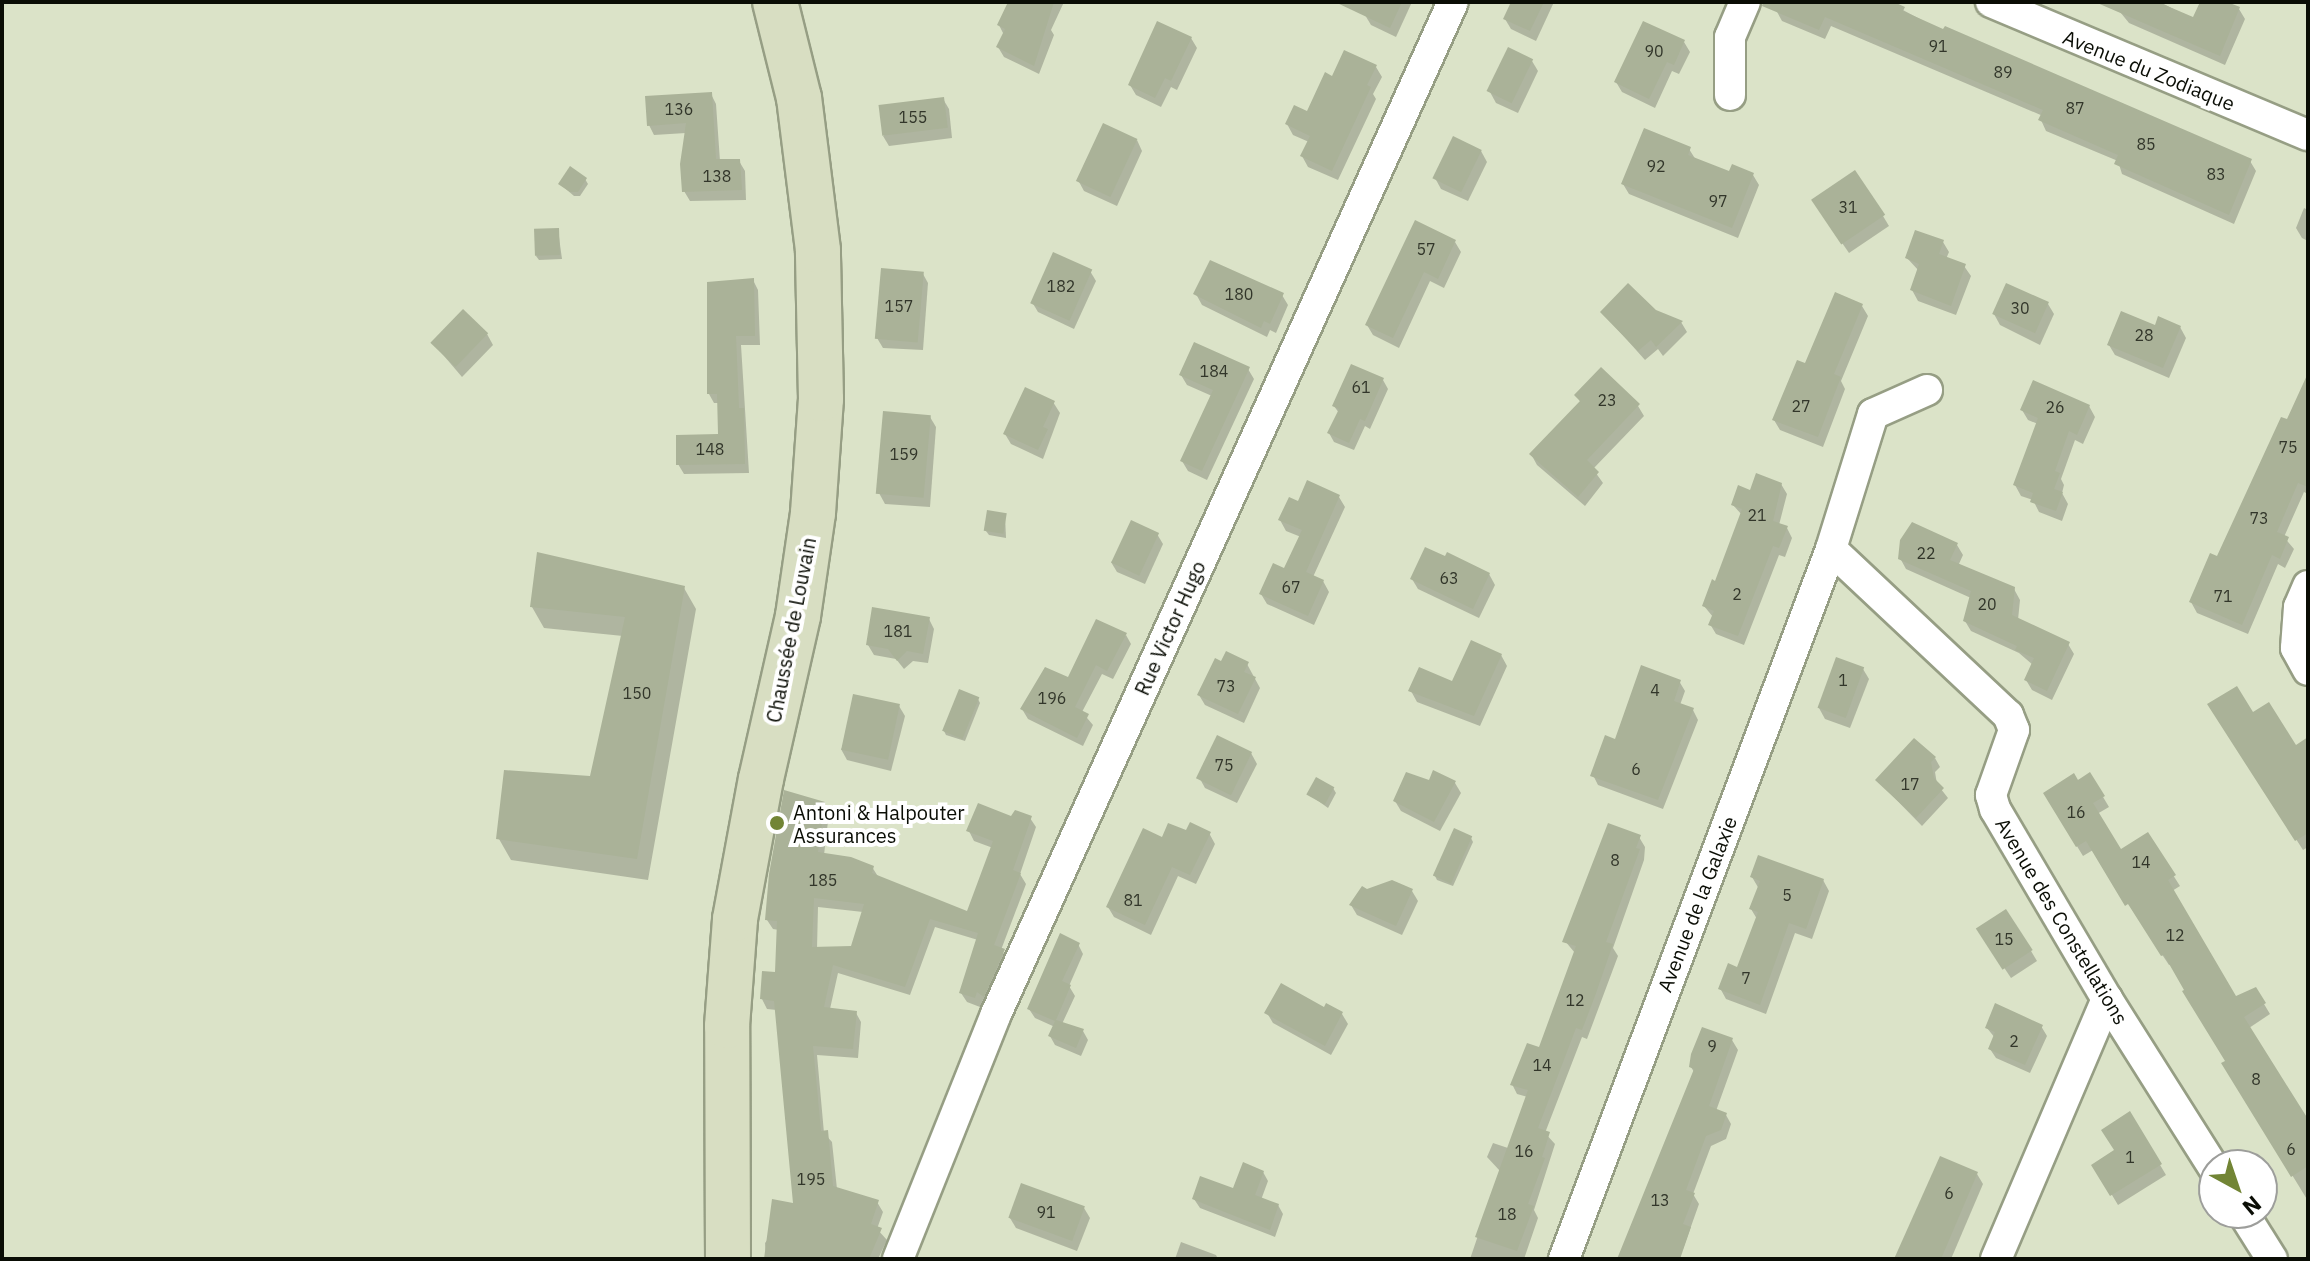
<!DOCTYPE html>
<meta charset="utf-8">
<style>
body{margin:0}
#map{position:relative;width:2310px;height:1261px;overflow:hidden;background:#dbe3c8;font-family:"IBM Plex Sans",sans-serif}
div>[style]{position:absolute}
.shadow>*{inset:0;background:#0003}
.building>*{inset:0;background:#aab298;transform-origin:0 0}
.roads{filter:drop-shadow(2px 0 #969e84) drop-shadow(-2px 0 #969e84) drop-shadow(0 2px #969e84) drop-shadow(0 -2px #969e84)}
.minor>*{height:30px;margin:-15px;padding:0 15px;transform-origin:15px;border-radius:15px;background:#fff}
.secondary>*{height:44px;margin:-22px;padding:0 22px;transform-origin:22px;border-radius:22px;background:#d8dec2}
.dots>*{width:22px;height:22px;translate:-50% -50%;box-sizing:border-box;border:4px solid #fff;border-radius:50%}
span{translate:-50% -50%;white-space:nowrap;text-align:center;line-height:1.15;-webkit-text-stroke:8px #fff;paint-order:stroke}
.number-label{font-size:16px;color:#32362a}
.number-label span{-webkit-text-stroke-width:0}
.street-label{font-size:20px;color:#0a0d05}
.poi-label{font-size:20px;color:#0a0d05}
.left{translate:0 -50%;text-align:left}
.frame{position:absolute;inset:0;border:4px solid #0a0d05;pointer-events:none}
.north{position:absolute;left:2198px;top:1149px;width:80px;height:80px;box-sizing:border-box;background:#fff;border:2px solid #9d9e9b;border-radius:50%;rotate:140deg;font-size:22px;font-weight:700;line-height:32px;text-align:center;color:#0a0d05}
.north::after{content:'';display:block;margin:auto;width:28px;height:36px;background:#728535;clip-path:polygon(50% 0,100% 100%,50% 72%,0 100%)}
</style>
<div id="map">
<div class="shadow">
<i style="clip-path:polygon(1010px 2px,1064px 2px,1051px 30px,1054px 35px,1039px 74px,1004px 57px,998px 47px,1004px 35px,999px 25px)"></i>
<i style="clip-path:polygon(1371px 2px,1412px 2px,1396px 37px,1371px 25px,1365px 15px)"></i>
<i style="clip-path:polygon(1512px 2px,1554px 2px,1536px 41px,1511px 29px,1505px 19px)"></i>
<i style="clip-path:polygon(1780px 2px,1888px 2px,1944px 32px,2250px 161px,2256px 171px,2234px 224px,2122px 174px,2118px 161px,2046px 131px,2041px 120px,2043px 116px,1831px 26px,1825px 39px,1782px 21px,1776px 10px)"></i>
<i style="clip-path:polygon(2112px 2px,2160px 2px,2194px 20px,2202px 2px,2222px 2px,2239px 9px,2245px 19px,2225px 65px,2129px 23px)"></i>
<i style="clip-path:polygon(1191px 38px,1197px 48px,1177px 90px,1171px 87px,1161px 107px,1136px 95px,1130px 85px)"></i>
<i style="clip-path:polygon(1684px 42px,1690px 52px,1679px 74px,1672px 71px,1655px 108px,1622px 92px,1616px 82px)"></i>
<i style="clip-path:polygon(1532px 61px,1538px 71px,1518px 113px,1496px 103px,1490px 92px)"></i>
<i style="clip-path:polygon(1376px 67px,1382px 77px,1373px 94px,1376px 99px,1338px 180px,1308px 167px,1302px 156px,1309px 142px,1293px 135px,1287px 124px,1308px 113px,1333px 79px)"></i>
<i style="clip-path:polygon(711px 94px,716px 104px,720px 161px,739px 161px,745px 171px,746px 200px,690px 201px,684px 191px,686px 133px,654px 135px,649px 125px)"></i>
<i style="clip-path:polygon(943px 99px,949px 109px,952px 138px,889px 146px,883px 136px)"></i>
<i style="clip-path:polygon(1137px 140px,1142px 151px,1117px 206px,1084px 191px,1078px 180px)"></i>
<i style="clip-path:polygon(1689px 149px,1696px 160px,1730px 174px,1753px 175px,1759px 185px,1738px 238px,1629px 194px,1623px 184px)"></i>
<i style="clip-path:polygon(1481px 151px,1487px 162px,1468px 201px,1441px 189px,1435px 178px)"></i>
<i style="clip-path:polygon(585px 179px,588px 184px,580px 196px,574px 196px,560px 184px)"></i>
<i style="clip-path:polygon(2304px 208px,2308px 210px,2308px 241px,2302px 238px,2296px 228px)"></i>
<i style="clip-path:polygon(1820px 211px,1883px 216px,1889px 226px,1849px 253px)"></i>
<i style="clip-path:polygon(558px 230px,562px 259px,539px 260px,536px 256px)"></i>
<i style="clip-path:polygon(1455px 242px,1461px 252px,1444px 288px,1430px 281px,1399px 348px,1373px 335px,1367px 325px)"></i>
<i style="clip-path:polygon(1943px 242px,1949px 252px,1946px 259px,1964px 266px,1971px 276px,1956px 315px,1918px 301px,1912px 290px,1919px 271px,1907px 258px)"></i>
<i style="clip-path:polygon(1090px 271px,1096px 281px,1074px 329px,1038px 312px,1032px 302px)"></i>
<i style="clip-path:polygon(923px 274px,928px 283px,923px 350px,883px 348px,877px 338px)"></i>
<i style="clip-path:polygon(753px 280px,758px 290px,760px 345px,741px 345px,749px 473px,684px 474px,678px 464px,720px 436px,719px 403px,714px 403px,709px 394px,709px 283px)"></i>
<i style="clip-path:polygon(1196px 294px,1282px 295px,1288px 305px,1276px 333px,1270px 330px,1267px 337px,1202px 305px)"></i>
<i style="clip-path:polygon(2048px 304px,2054px 314px,2040px 345px,2000px 325px,1994px 314px)"></i>
<i style="clip-path:polygon(1862px 306px,1868px 316px,1841px 381px,1845px 389px,1823px 447px,1780px 430px,1774px 420px,1806px 366px)"></i>
<i style="clip-path:polygon(1602px 312px,1655px 312px,1681px 322px,1687px 332px,1663px 356px,1658px 349px,1645px 360px)"></i>
<i style="clip-path:polygon(2156px 327px,2180px 327px,2186px 338px,2169px 378px,2115px 355px,2109px 345px)"></i>
<i style="clip-path:polygon(487px 334px,493px 345px,462px 377px,433px 343px)"></i>
<i style="clip-path:polygon(1248px 369px,1254px 379px,1207px 480px,1188px 471px,1182px 461px,1212px 396px,1187px 385px,1181px 375px)"></i>
<i style="clip-path:polygon(1383px 380px,1388px 389px,1370px 429px,1365px 426px,1354px 450px,1334px 442px,1329px 433px,1339px 413px,1334px 406px)"></i>
<i style="clip-path:polygon(2308px 389px,2308px 494px,2304px 492px,2284px 537px,2294px 549px,2285px 568px,2278px 564px,2248px 634px,2197px 613px,2191px 602px,2218px 559px)"></i>
<i style="clip-path:polygon(1577px 396px,1638px 406px,1644px 416px,1593px 469px,1603px 483px,1585px 506px,1537px 465px,1531px 454px,1581px 403px)"></i>
<i style="clip-path:polygon(1053px 402px,1060px 413px,1043px 459px,1011px 444px,1005px 434px)"></i>
<i style="clip-path:polygon(2089px 406px,2095px 417px,2083px 444px,2075px 440px,2061px 479px,2064px 485px,2062px 493px,2068px 504px,2062px 521px,2039px 512px,2033px 500px,2021px 496px,2015px 485px,2038px 424px,2028px 420px,2022px 410px)"></i>
<i style="clip-path:polygon(930px 417px,936px 427px,930px 507px,885px 504px,879px 493px)"></i>
<i style="clip-path:polygon(1781px 484px,1787px 494px,1779px 525px,1787px 528px,1792px 538px,1785px 557px,1779px 555px,1744px 645px,1716px 634px,1710px 624px,1713px 617px,1704px 606px,1716px 584px,1742px 515px,1733px 505px,1751px 493px)"></i>
<i style="clip-path:polygon(1339px 497px,1345px 507px,1313px 577px,1323px 581px,1329px 592px,1314px 625px,1267px 604px,1261px 594px,1285px 571px,1301px 537px,1286px 531px,1280px 520px,1299px 503px)"></i>
<i style="clip-path:polygon(1005px 515px,1006px 538px,989px 535px,986px 531px)"></i>
<i style="clip-path:polygon(1157px 534px,1163px 544px,1145px 584px,1117px 572px,1111px 562px)"></i>
<i style="clip-path:polygon(1957px 545px,1963px 555px,1958px 566px,2014px 589px,2020px 600px,2018px 620px,2068px 644px,2074px 654px,2052px 700px,2032px 690px,2026px 680px,2033px 665px,2019px 653px,1971px 631px,1965px 621px,1971px 598px,1906px 569px,1900px 558px)"></i>
<i style="clip-path:polygon(1489px 574px,1495px 585px,1479px 618px,1418px 589px,1412px 579px)"></i>
<i style="clip-path:polygon(684px 588px,696px 609px,648px 880px,511px 860px,499px 839px,592px 778px,623px 636px,544px 628px,532px 607px)"></i>
<i style="clip-path:polygon(929px 619px,934px 629px,928px 663px,913px 661px,904px 669px,896px 659px,874px 655px,868px 645px)"></i>
<i style="clip-path:polygon(1126px 635px,1131px 644px,1113px 679px,1102px 674px,1082px 712px,1093px 725px,1083px 746px,1028px 719px,1022px 709px,1069px 680px)"></i>
<i style="clip-path:polygon(1501px 655px,1507px 666px,1480px 726px,1417px 702px,1411px 691px,1453px 683px)"></i>
<i style="clip-path:polygon(1247px 664px,1260px 688px,1244px 723px,1205px 705px,1199px 695px)"></i>
<i style="clip-path:polygon(1863px 669px,1869px 679px,1850px 728px,1825px 719px,1819px 708px)"></i>
<i style="clip-path:polygon(1679px 681px,1685px 691px,1680px 705px,1693px 710px,1698px 720px,1663px 809px,1598px 785px,1593px 775px,1617px 741px)"></i>
<i style="clip-path:polygon(978px 699px,980px 703px,965px 741px,946px 735px,944px 731px)"></i>
<i style="clip-path:polygon(899px 706px,905px 716px,891px 771px,847px 760px,841px 749px)"></i>
<i style="clip-path:polygon(2216px 715px,2252px 715px,2295px 747px,2308px 748px,2308px 847px,2303px 850px)"></i>
<i style="clip-path:polygon(1251px 753px,1257px 764px,1237px 803px,1205px 788px,1199px 777px)"></i>
<i style="clip-path:polygon(1935px 758px,1940px 767px,1935px 772px,1937px 784px,1948px 798px,1922px 826px,1877px 780px)"></i>
<i style="clip-path:polygon(2090px 775px,2109px 807px,2097px 814px,2120px 851px,2147px 834px,2180px 886px,2172px 891px,2236px 999px,2255px 989px,2270px 1014px,2249px 1028px,2308px 1122px,2308px 1201px,2224px 1064px,2227px 1062px,2172px 964px,2169px 965px,2093px 850px,2083px 856px,2045px 794px)"></i>
<i style="clip-path:polygon(1430px 783px,1455px 783px,1461px 793px,1440px 831px,1401px 811px,1395px 801px)"></i>
<i style="clip-path:polygon(1333px 788px,1336px 793px,1328px 808px,1310px 795px)"></i>
<i style="clip-path:polygon(evenodd,823px 803px,829px 813px,824px 855px,872px 867px,879px 878px,968px 913px,993px 848px,974px 841px,969px 831px,1012px 818px,1030px 818px,1036px 827px,1020px 874px,1026px 884px,1001px 950px,1009px 960px,989px 1005px,983px 1000px,980px 1007px,967px 1002px,961px 993px,978px 940px,935px 927px,910px 995px,838px 973px,830px 1009px,856px 1013px,861px 1022px,858px 1058px,817px 1055px,824px 1133px,832px 1142px,837px 1189px,877px 1202px,883px 1212px,877px 1229px,887px 1240px,878px 1259px,766px 1259px,765px 1243px,795px 1205px,777px 1010px,767px 1009px,762px 999px,777px 974px,779px 930px,773px 929px,767px 920px,823px 803px,818px 907px,863px 912px,853px 948px,817px 949px,818px 907px)"></i>
<i style="clip-path:polygon(1187px 833px,1209px 833px,1215px 844px,1196px 884px,1178px 876px,1151px 935px,1114px 917px,1108px 907px,1162px 839px)"></i>
<i style="clip-path:polygon(1639px 837px,1645px 847px,1644px 860px,1613px 948px,1618px 956px,1587px 1039px,1582px 1037px,1545px 1133px,1555px 1144px,1534px 1210px,1538px 1218px,1524px 1259px,1470px 1259px,1500px 1171px,1487px 1157px,1493px 1143px,1508px 1148px,1528px 1097px,1517px 1094px,1512px 1084px,1540px 1050px,1575px 953px,1565px 941px)"></i>
<i style="clip-path:polygon(1471px 838px,1473px 842px,1453px 886px,1437px 880px,1435px 876px)"></i>
<i style="clip-path:polygon(1752px 877px,1823px 880px,1829px 891px,1812px 939px,1795px 933px,1766px 1014px,1726px 999px,1720px 988px,1738px 970px,1757px 919px,1751px 909px,1759px 889px)"></i>
<i style="clip-path:polygon(1412px 891px,1418px 901px,1402px 935px,1357px 915px,1351px 905px)"></i>
<i style="clip-path:polygon(1985px 939px,2031px 951px,2037px 961px,2011px 978px)"></i>
<i style="clip-path:polygon(1078px 944px,1083px 954px,1069px 986px,1075px 996px,1062px 1024px,1083px 1031px,1088px 1040px,1081px 1056px,1055px 1045px,1050px 1036px,1055px 1027px,1035px 1018px,1029px 1009px)"></i>
<i style="clip-path:polygon(1324px 1009px,1342px 1014px,1348px 1024px,1331px 1055px,1273px 1023px,1267px 1013px)"></i>
<i style="clip-path:polygon(2041px 1026px,2047px 1036px,2030px 1073px,1996px 1058px,1990px 1049px,1995px 1038px,1987px 1028px)"></i>
<i style="clip-path:polygon(1732px 1040px,1738px 1050px,1716px 1111px,1726px 1115px,1731px 1124px,1726px 1139px,1711px 1146px,1693px 1194px,1699px 1204px,1683px 1249px,1650px 1259px,1619px 1259px,1694px 1072px,1691px 1067px)"></i>
<i style="clip-path:polygon(2130px 1114px,2166px 1175px,2118px 1205px,2094px 1165px,2116px 1151px)"></i>
<i style="clip-path:polygon(1263px 1172px,1268px 1181px,1261px 1200px,1278px 1205px,1283px 1214px,1275px 1237px,1200px 1208px,1194px 1199px,1234px 1190px)"></i>
<i style="clip-path:polygon(1977px 1174px,1983px 1184px,1951px 1259px,1896px 1259px)"></i>
<i style="clip-path:polygon(1084px 1208px,1090px 1218px,1077px 1251px,1016px 1228px,1010px 1218px)"></i>
<i style="clip-path:polygon(1181px 1242px,1216px 1255px,1218px 1259px,1175px 1259px)"></i>
</div>
<div class="building">
<i style="clip-path:polygon(1008px 2px,1054px 2px,1034px 66px,996px 47px,1005px 29px,997px 25px)"></i>
<i style="clip-path:polygon(1335px 2px,1402px 2px,1390px 28px)"></i>
<i style="clip-path:polygon(1511px 2px,1544px 2px,1530px 31px,1503px 19px)"></i>
<i style="clip-path:polygon(1763px 2px,1894px 2px,1905px 7px,1903px 11px,1943px 29px,1945px 26px,2252px 159px,2229px 215px,2114px 164px,2118px 155px,2038px 120px,2043px 110px,1825px 17px,1819px 30px,1762px 6px)"></i>
<i style="clip-path:polygon(2095px 2px,2158px 2px,2193px 17px,2200px 2px,2227px 2px,2240px 7px,2220px 56px)"></i>
<i style="clip-path:polygon(1157px 21px,1192px 37px,1171px 81px,1165px 78px,1155px 98px,1128px 85px)"></i>
<i style="clip-path:polygon(1643px 21px,1685px 40px,1674px 65px,1667px 62px,1649px 99px,1614px 82px)"></i>
<i style="left:1508px;top:47px;width:28px;height:49px;rotate:26deg"></i>
<i style="clip-path:polygon(1344px 50px,1377px 65px,1367px 85px,1371px 87px,1332px 171px,1300px 156px,1310px 136px,1285px 124px,1294px 105px,1307px 111px,1325px 72px,1332px 76px)"></i>
<i style="clip-path:polygon(712px 92px,716px 159px,740px 159px,742px 190px,682px 192px,680px 164px,686px 123px,647px 126px,645px 96px)"></i>
<i style="left:944px;top:97px;width:31px;height:66px;rotate:83deg"></i>
<i style="left:1103px;top:123px;width:38px;height:64px;rotate:25deg"></i>
<i style="clip-path:polygon(1644px 128px,1691px 147px,1688px 155px,1729px 171px,1732px 164px,1754px 173px,1732px 228px,1621px 184px)"></i>
<i style="left:1453px;top:136px;width:32px;height:47px;rotate:26deg"></i>
<i style="clip-path:polygon(570px 166px,587px 178px,578px 192px,570px 192px,558px 184px)"></i>
<i style="left:1855px;top:170px;width:54px;height:53px;rotate:56deg"></i>
<i style="clip-path:polygon(1415px 220px,1456px 240px,1438px 279px,1424px 272px,1393px 338px,1365px 325px)"></i>
<i style="left:559px;top:228px;width:27px;height:25px;rotate:88deg"></i>
<i style="clip-path:polygon(1915px 230px,1944px 240px,1939px 254px,1966px 264px,1951px 306px,1910px 290px,1919px 264px,1905px 258px)"></i>
<i style="left:1053px;top:252px;width:43px;height:56px;rotate:24deg"></i>
<i style="clip-path:polygon(1210px 260px,1284px 293px,1270px 324px,1264px 321px,1261px 328px,1193px 294px)"></i>
<i style="left:881px;top:268px;width:43px;height:71px;rotate:5deg"></i>
<i style="clip-path:polygon(754px 278px,755px 336px,736px 336px,739px 408px,744px 408px,745px 464px,676px 465px,676px 435px,718px 434px,717px 394px,707px 394px,707px 282px)"></i>
<i style="clip-path:polygon(1628px 283px,1656px 310px,1683px 321px,1656px 347px,1651px 340px,1638px 351px,1600px 312px)"></i>
<i style="left:2006px;top:283px;width:47px;height:34px;rotate:24deg"></i>
<i style="clip-path:polygon(1835px 292px,1863px 304px,1834px 374px,1841px 377px,1818px 437px,1772px 420px,1797px 360px,1805px 363px)"></i>
<i style="left:463px;top:309px;width:35px;height:47px;rotate:44deg"></i>
<i style="clip-path:polygon(2121px 311px,2155px 325px,2158px 316px,2181px 326px,2163px 368px,2107px 345px)"></i>
<i style="clip-path:polygon(1194px 342px,1250px 367px,1202px 471px,1180px 461px,1213px 390px,1179px 375px)"></i>
<i style="clip-path:polygon(1351px 364px,1384px 378px,1365px 421px,1360px 419px,1349px 443px,1327px 433px,1339px 409px,1332px 406px)"></i>
<i style="clip-path:polygon(1601px 367px,1640px 404px,1587px 460px,1599px 472px,1578px 497px,1529px 454px,1580px 401px,1574px 395px)"></i>
<i style="clip-path:polygon(2308px 373px,2308px 487px,2298px 483px,2277px 532px,2289px 537px,2280px 559px,2272px 555px,2242px 625px,2189px 602px,2210px 553px,2217px 556px,2281px 417px,2287px 419px)"></i>
<i style="clip-path:polygon(2033px 380px,2090px 405px,2077px 435px,2069px 431px,2055px 471px,2060px 473px,2054px 489px,2063px 492px,2056px 511px,2030px 502px,2033px 493px,2013px 485px,2038px 418px,2020px 410px)"></i>
<i style="clip-path:polygon(1025px 387px,1055px 401px,1043px 427px,1048px 429px,1038px 450px,1003px 434px)"></i>
<i style="left:883px;top:411px;width:48px;height:83px;rotate:5deg"></i>
<i style="clip-path:polygon(1756px 473px,1782px 483px,1773px 521px,1788px 526px,1779px 548px,1773px 546px,1738px 636px,1708px 625px,1714px 611px,1702px 606px,1712px 579px,1715px 581px,1742px 509px,1731px 505px,1738px 485px,1750px 490px)"></i>
<i style="clip-path:polygon(1307px 480px,1340px 495px,1306px 572px,1324px 580px,1308px 616px,1259px 594px,1273px 563px,1284px 568px,1302px 530px,1278px 520px,1289px 497px,1298px 501px)"></i>
<i style="left:987px;top:510px;width:20px;height:21px;rotate:9deg"></i>
<i style="left:1131px;top:520px;width:31px;height:47px;rotate:25deg"></i>
<i style="clip-path:polygon(1912px 522px,1958px 543px,1950px 560px,2015px 587px,2012px 615px,2070px 642px,2047px 691px,2024px 680px,2034px 658px,2015px 650px,2017px 646px,1963px 621px,1971px 591px,1898px 559px,1900px 540px)"></i>
<i style="clip-path:polygon(1425px 547px,1445px 556px,1447px 552px,1490px 573px,1473px 609px,1410px 579px)"></i>
<i style="clip-path:polygon(537px 552px,685px 586px,637px 859px,496px 839px,504px 770px,590px 776px,625px 617px,530px 607px)"></i>
<i style="clip-path:polygon(872px 607px,930px 617px,923px 654px,907px 651px,897px 661px,888px 649px,866px 645px)"></i>
<i style="clip-path:polygon(1096px 619px,1127px 633px,1107px 671px,1096px 665px,1075px 707px,1089px 714px,1077px 738px,1020px 709px,1045px 667px,1068px 677px)"></i>
<i style="clip-path:polygon(1471px 640px,1502px 654px,1474px 716px,1408px 691px,1419px 667px,1452px 681px)"></i>
<i style="clip-path:polygon(1226px 651px,1249px 662px,1244px 672px,1256px 677px,1238px 714px,1197px 695px,1215px 658px,1221px 661px)"></i>
<i style="left:1836px;top:657px;width:30px;height:54px;rotate:20deg"></i>
<i style="clip-path:polygon(1641px 665px,1681px 680px,1674px 701px,1694px 708px,1658px 800px,1590px 776px,1605px 735px,1615px 739px)"></i>
<i style="clip-path:polygon(2237px 686px,2253px 712px,2269px 702px,2296px 745px,2308px 737px,2308px 833px,2295px 841px,2207px 704px)"></i>
<i style="left:959px;top:689px;width:22px;height:45px;rotate:22deg"></i>
<i style="left:853px;top:694px;width:48px;height:57px;rotate:12deg"></i>
<i style="left:1217px;top:735px;width:39px;height:48px;rotate:26deg"></i>
<i style="clip-path:polygon(1914px 738px,1936px 757px,1931px 762px,1934px 778px,1944px 788px,1916px 818px,1875px 780px)"></i>
<i style="clip-path:polygon(1433px 770px,1456px 781px,1434px 822px,1393px 801px,1406px 772px,1429px 780px)"></i>
<i style="clip-path:polygon(2090px 772px,2105px 796px,2093px 803px,2121px 849px,2148px 832px,2176px 875px,2168px 880px,2236px 996px,2256px 987px,2266px 1003px,2244px 1017px,2308px 1119px,2308px 1166px,2291px 1177px,2221px 1063px,2225px 1061px,2182px 991px,2184px 990px,2164px 955px,2161px 956px,2128px 904px,2125px 906px,2086px 841px,2076px 847px,2043px 793px,2074px 773px,2078px 780px)"></i>
<i style="left:1316px;top:777px;width:21px;height:20px;rotate:29deg"></i>
<i style="clip-path:polygon(evenodd,784px 790px,825px 802px,818px 852px,851px 857px,874px 866px,872px 873px,967px 911px,993px 841px,966px 831px,978px 803px,1011px 816px,1015px 810px,1032px 816px,1013px 870px,1021px 873px,994px 945px,1005px 949px,984px 997px,977px 992px,975px 998px,959px 993px,978px 933px,930px 919px,905px 987px,833px 965px,824px 1007px,857px 1011px,853px 1049px,813px 1046px,821px 1131px,828px 1130px,833px 1186px,879px 1200px,871px 1224px,882px 1228px,869px 1259px,764px 1259px,772px 1199px,793px 1203px,774px 1001px,760px 999px,762px 971px,775px 972px,777px 921px,765px 920px,769px 874px,784px 790px,814px 898px,864px 904px,851px 946px,812px 947px,814px 898px)"></i>
<i style="clip-path:polygon(1190px 822px,1211px 832px,1190px 875px,1172px 867px,1145px 925px,1106px 907px,1143px 828px,1162px 837px,1168px 823px,1186px 830px)"></i>
<i style="clip-path:polygon(1608px 823px,1641px 835px,1636px 848px,1640px 849px,1606px 942px,1613px 944px,1595px 996px,1582px 1030px,1576px 1028px,1538px 1128px,1550px 1132px,1542px 1157px,1545px 1158px,1528px 1204px,1534px 1206px,1517px 1251px,1475px 1237px,1528px 1090px,1510px 1085px,1527px 1043px,1539px 1047px,1576px 946px,1562px 942px)"></i>
<i style="left:1454px;top:828px;width:20px;height:52px;rotate:24deg"></i>
<i style="clip-path:polygon(1758px 855px,1824px 879px,1806px 929px,1789px 923px,1760px 1005px,1718px 989px,1728px 963px,1737px 967px,1758px 912px,1749px 909px,1760px 881px,1750px 877px)"></i>
<i style="clip-path:polygon(1392px 880px,1413px 889px,1396px 926px,1349px 905px,1362px 886px,1367px 889px)"></i>
<i style="left:2006px;top:909px;width:49px;height:36px;rotate:57deg"></i>
<i style="clip-path:polygon(1060px 933px,1080px 943px,1062px 981px,1071px 985px,1056px 1020px,1084px 1029px,1076px 1048px,1048px 1036px,1055px 1021px,1027px 1009px)"></i>
<i style="clip-path:polygon(1281px 983px,1324px 1007px,1326px 1003px,1343px 1012px,1325px 1046px,1264px 1013px)"></i>
<i style="clip-path:polygon(1995px 1003px,2043px 1025px,2025px 1065px,1988px 1049px,1995px 1032px,1985px 1028px)"></i>
<i style="clip-path:polygon(1702px 1027px,1733px 1038px,1709px 1106px,1727px 1113px,1721px 1130px,1706px 1136px,1686px 1190px,1695px 1193px,1683px 1224px,1691px 1227px,1680px 1259px,1617px 1259px,1694px 1069px,1689px 1067px,1691px 1054px)"></i>
<i style="clip-path:polygon(2130px 1111px,2162px 1164px,2110px 1196px,2091px 1165px,2114px 1150px,2101px 1130px)"></i>
<i style="clip-path:polygon(1940px 1156px,1978px 1172px,1941px 1259px,1894px 1259px)"></i>
<i style="clip-path:polygon(1243px 1162px,1264px 1171px,1255px 1195px,1279px 1204px,1270px 1230px,1192px 1199px,1200px 1176px,1233px 1188px)"></i>
<i style="left:1021px;top:1183px;width:68px;height:37px;rotate:20deg"></i>
</div>
<div class="roads">
<div class="minor">
<i style="left:1991px;top:2px;width:344px;rotate:22.8deg"></i>
<i style="left:1730px;top:95px;width:58px;rotate:-90deg"></i>
<i style="left:1730px;top:37px;width:38px;rotate:-67deg"></i>
<i style="left:1927px;top:390px;width:59px;rotate:156deg"></i>
<i style="left:1873px;top:414px;width:141px;rotate:107.3deg"></i>
<i style="left:1831px;top:549px;width:243px;rotate:43.2deg"></i>
<i style="left:2008px;top:715px;width:16px;rotate:68deg"></i>
<i style="left:2014px;top:730px;width:69px;rotate:109.5deg"></i>
<i style="left:1991px;top:795px;width:15px;rotate:74deg"></i>
<i style="left:1995px;top:809px;width:221px;rotate:59.5deg"></i>
<i style="left:2107px;top:999px;width:200px;rotate:57.7deg"></i>
<i style="left:2308px;top:586px;width:23px;rotate:113deg"></i>
<i style="left:2299px;top:607px;width:41px;rotate:94.2deg"></i>
<i style="left:2296px;top:648px;width:25px;rotate:61deg"></i>
<i style="left:2243px;top:1213px;width:54px;rotate:57.8deg"></i>
<i style="left:898px;top:1259px;width:264px;rotate:-68.2deg"></i>
<i style="left:996px;top:1014px;width:1110px;rotate:-65.7deg"></i>
<i style="left:1564px;top:1259px;width:759px;rotate:-69.39deg"></i>
<i style="left:1996px;top:1259px;width:283px;rotate:-66.9deg"></i>
</div>
<div class="secondary">
<i style="left:728px;top:1259px;width:233px;rotate:-90.2deg"></i>
<i style="left:727px;top:1026px;width:107px;rotate:-85.7deg"></i>
<i style="left:735px;top:919px;width:142px;rotate:-79.5deg"></i>
<i style="left:761px;top:779px;width:167px;rotate:-77.2deg"></i>
<i style="left:798px;top:616px;width:104px;rotate:-81.7deg"></i>
<i style="left:813px;top:513px;width:114px;rotate:-86deg"></i>
<i style="left:821px;top:399px;width:149px;rotate:-91.2deg"></i>
<i style="left:818px;top:250px;width:153px;rotate:-97.1deg"></i>
<i style="left:799px;top:98px;width:99px;rotate:-104deg"></i>
</div>
</div>
<div class="dots">
<i style="left:777px;top:823px;background:#728535"></i>
</div>
<div class="number-label">
<span style="left:1938px;top:46px">91</span>
<span style="left:1654px;top:51px">90</span>
<span style="left:2003px;top:72px">89</span>
<span style="left:2075px;top:108px">87</span>
<span style="left:679px;top:109px">136</span>
<span style="left:913px;top:117px">155</span>
<span style="left:2146px;top:144px">85</span>
<span style="left:1656px;top:166px">92</span>
<span style="left:2216px;top:174px">83</span>
<span style="left:717px;top:176px">138</span>
<span style="left:1718px;top:201px">97</span>
<span style="left:1848px;top:207px">31</span>
<span style="left:1426px;top:249px">57</span>
<span style="left:1061px;top:286px">182</span>
<span style="left:1239px;top:294px">180</span>
<span style="left:899px;top:306px">157</span>
<span style="left:2020px;top:308px">30</span>
<span style="left:2144px;top:335px">28</span>
<span style="left:1214px;top:371px">184</span>
<span style="left:1361px;top:387px">61</span>
<span style="left:1607px;top:400px">23</span>
<span style="left:1801px;top:406px">27</span>
<span style="left:2055px;top:407px">26</span>
<span style="left:2288px;top:447px">75</span>
<span style="left:710px;top:449px">148</span>
<span style="left:904px;top:454px">159</span>
<span style="left:1757px;top:515px">21</span>
<span style="left:2259px;top:518px">73</span>
<span style="left:1926px;top:553px">22</span>
<span style="left:1449px;top:578px">63</span>
<span style="left:1291px;top:587px">67</span>
<span style="left:1737px;top:594px">2</span>
<span style="left:2223px;top:596px">71</span>
<span style="left:1987px;top:604px">20</span>
<span style="left:898px;top:631px">181</span>
<span style="left:1843px;top:680px">1</span>
<span style="left:1226px;top:686px">73</span>
<span style="left:1655px;top:690px">4</span>
<span style="left:637px;top:693px">150</span>
<span style="left:1052px;top:698px">196</span>
<span style="left:1224px;top:765px">75</span>
<span style="left:1636px;top:769px">6</span>
<span style="left:1910px;top:784px">17</span>
<span style="left:2076px;top:812px">16</span>
<span style="left:1615px;top:860px">8</span>
<span style="left:2141px;top:862px">14</span>
<span style="left:823px;top:880px">185</span>
<span style="left:1787px;top:895px">5</span>
<span style="left:1133px;top:900px">81</span>
<span style="left:2175px;top:935px">12</span>
<span style="left:2004px;top:939px">15</span>
<span style="left:1746px;top:978px">7</span>
<span style="left:1575px;top:1000px">12</span>
<span style="left:2014px;top:1041px">2</span>
<span style="left:1712px;top:1046px">9</span>
<span style="left:1542px;top:1065px">14</span>
<span style="left:2256px;top:1079px">8</span>
<span style="left:2291px;top:1149px">6</span>
<span style="left:1524px;top:1151px">16</span>
<span style="left:2130px;top:1157px">1</span>
<span style="left:811px;top:1179px">195</span>
<span style="left:1949px;top:1193px">6</span>
<span style="left:1660px;top:1200px">13</span>
<span style="left:1046px;top:1212px">91</span>
<span style="left:1507px;top:1214px">18</span>
</div>
<div class="street-label">
<span style="left:2149px;top:70px;rotate:22deg">Avenue du Zodiaque</span>
<span style="left:1170px;top:628px;rotate:-66deg">Rue Victor Hugo</span>
<span style="left:791px;top:630px;rotate:-79deg">Chaussée de Louvain</span>
<span style="left:1697px;top:904px;rotate:-69deg">Avenue de la Galaxie</span>
<span style="left:2062px;top:921px;rotate:59deg">Avenue des Constellations</span>
</div>
<div class="poi-label">
<span class="left" style="left:793px;top:824px">Antoni &amp; Halpouter<br>Assurances</span>
</div>
<div class="frame"></div>
<div class="north">N</div>
</div>
